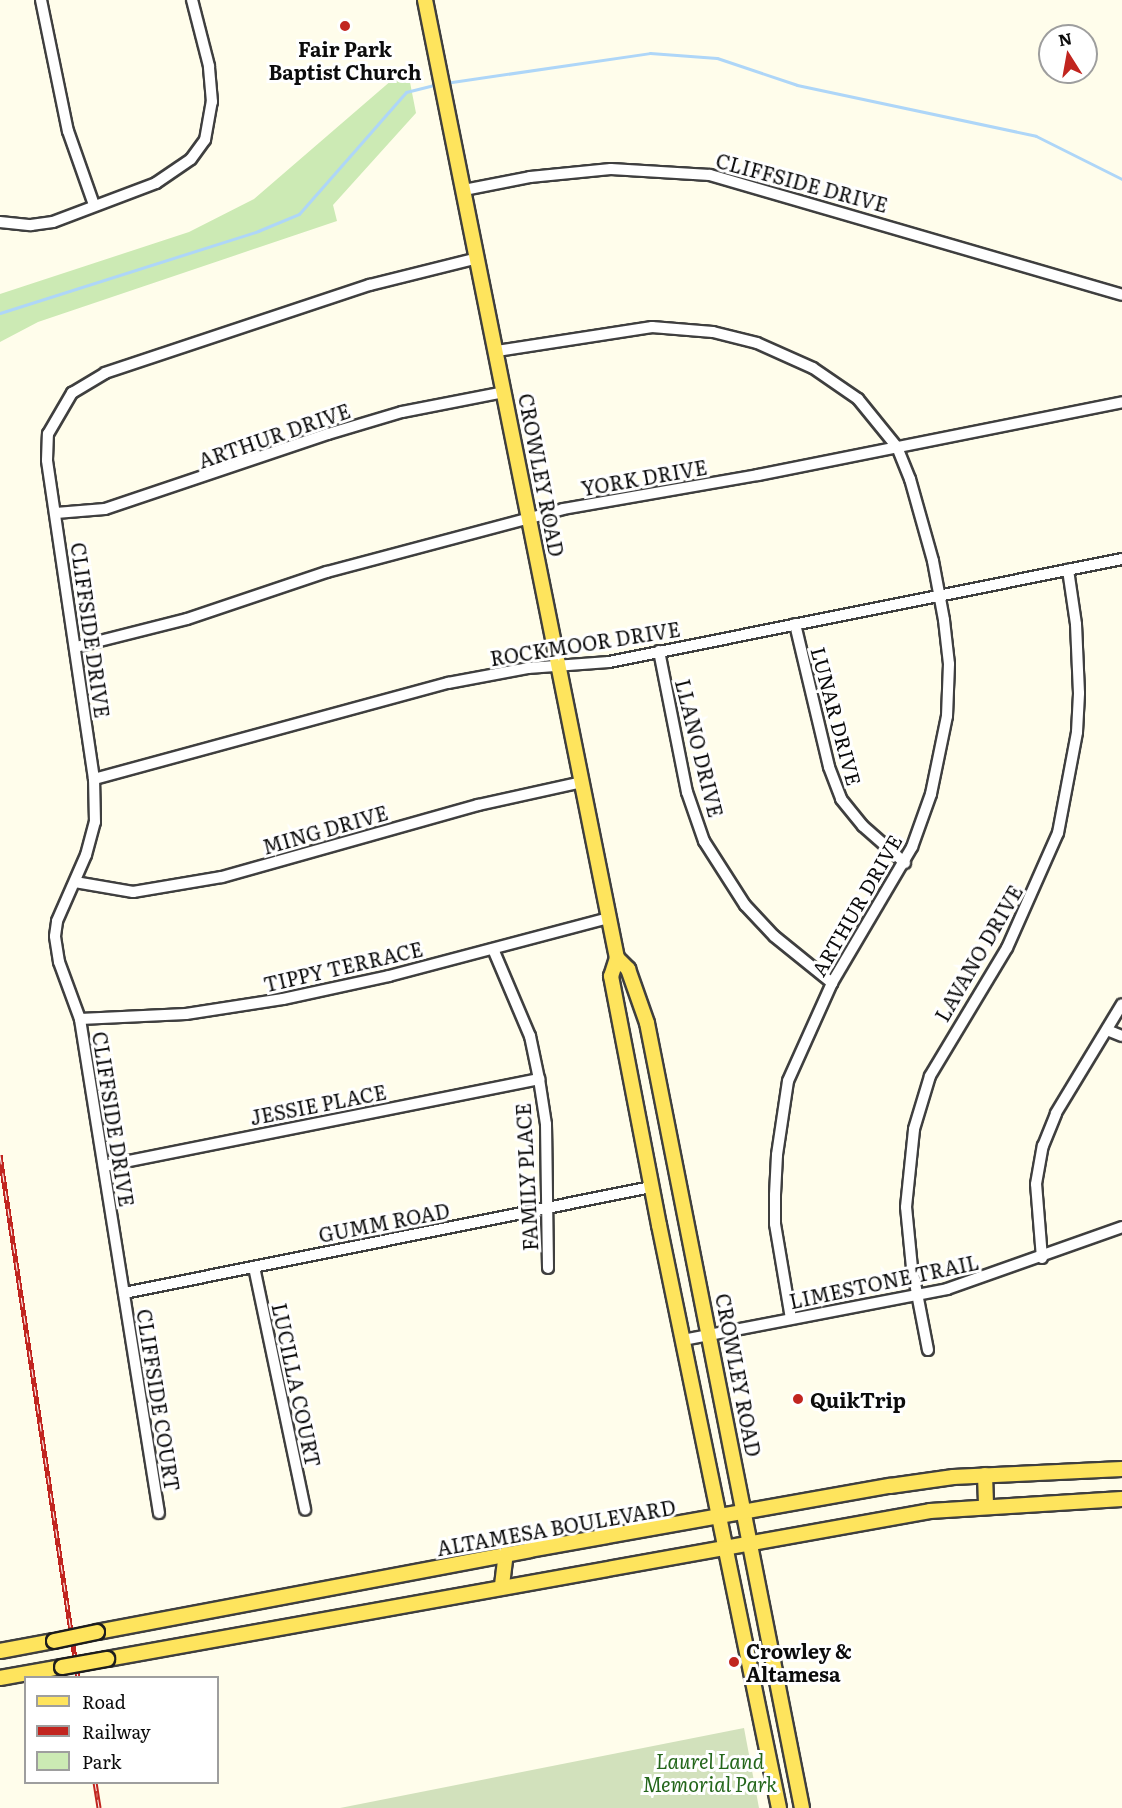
<!DOCTYPE html>
<style>
body{margin:0}
#map{position:relative;width:1122px;height:1808px;overflow:hidden;background:#fffdeb;font-family:Literata,serif}
div>[style]{position:absolute}
.green>*{inset:0;background:#cceab4}
.cemetery>*{inset:0;background:#d2e1bc}
.stream>*{height:3px;margin:-1.5px;padding:0 1.5px;transform-origin:1.5px;border-radius:1.5px;background:#aed6f8}
.roads{filter:drop-shadow(2px 0 #3f3f3f) drop-shadow(-2px 0 #3f3f3f) drop-shadow(0 2px #3f3f3f) drop-shadow(0 -2px #3f3f3f)}
.minor>*{height:10px;margin:-5px;padding:0 5px;transform-origin:5px;border-radius:5px;background:#fff}
.major>*{height:14px;margin:-7px;padding:0 7px;transform-origin:7px;border-radius:7px;background:#fee45d}
.rail>*{height:5px;margin-top:-2.5px;transform-origin:0;background:repeating-linear-gradient(90deg,#fff 0 9px,#c1251f 0 18px);box-sizing:border-box;border-block:2px solid #c1251f}
.bridges{filter:drop-shadow(2px 0 #1d1d1d) drop-shadow(-2px 0 #1d1d1d) drop-shadow(0 2px #1d1d1d) drop-shadow(0 -2px #1d1d1d)}
.major-bridge>*{height:14px;margin:-7px;padding:0 7px;transform-origin:7px;border-radius:7px;background:#fee45d}
.dots>*{width:16px;height:16px;translate:-50% -50%;box-sizing:border-box;border:3px solid #fff;border-radius:50%}
span{translate:-50% -50%;white-space:nowrap;text-align:center;line-height:1.15;-webkit-text-stroke:6px #fff;paint-order:stroke}
.poi-label{font-size:20px;color:#0c0c0c;font-weight:700}
.left{translate:0 -50%;text-align:left}
.street-label{font-size:20px;color:#0c0c0c}
.park-label{font-size:20px;color:#24661b;font-style:italic}
.legend{position:absolute;left:24px;top:1676px;width:195px;height:108px;box-sizing:border-box;background:#fff;border:2px solid #9e9e9e;margin:0;padding:8px 10px;list-style:none;font-size:18px;color:#0c0c0c}
.legend li{display:flex;align-items:center;gap:12px;height:30px}
.legend b{width:30px;border:2px solid #9e9e9e}
.north{position:absolute;left:1038px;top:24px;width:60px;height:60px;box-sizing:border-box;background:#fff;border:2px solid #9e9e9e;border-radius:50%;rotate:349deg;font-size:16px;font-weight:700;line-height:24px;text-align:center;color:#0c0c0c}
.north::after{content:'';display:block;margin:auto;width:21px;height:27px;background:#c1251f;clip-path:polygon(50% 0,100% 100%,50% 72%,0 100%)}
</style>
<div id="map">
<div class="green">
<i style="clip-path:polygon(407px 67px,416px 113px,333px 205px,337px 221px,38px 322px,0 342px,0 294px,189px 232px,254px 199px)"></i>
</div>
<div class="cemetery">
<i style="clip-path:polygon(744px 1728px,759px 1808px,340px 1808px)"></i>
</div>
<div class="stream">
<i style="left:445px;top:83px;width:207px;rotate:-8.3deg"></i>
<i style="left:650px;top:53px;width:67px;rotate:4.3deg"></i>
<i style="left:717px;top:58px;width:84px;rotate:18.6deg"></i>
<i style="left:797px;top:85px;width:244px;rotate:12deg"></i>
<i style="left:1036px;top:136px;width:96px;rotate:26.6deg"></i>
<i style="left:0;top:313px;width:271px;rotate:-17.6deg"></i>
<i style="left:258px;top:231px;width:44px;rotate:-22.5deg"></i>
<i style="left:299px;top:214px;width:162px;rotate:-48.7deg"></i>
<i style="left:406px;top:92px;width:34px;rotate:-14deg"></i>
</div>
<div class="roads">
<div class="minor">
<i style="left:41px;top:0;width:134px;rotate:78.4deg"></i>
<i style="left:68px;top:131px;width:78px;rotate:70.6deg"></i>
<i style="left:464px;top:190px;width:67px;rotate:-11.1deg"></i>
<i style="left:530px;top:177px;width:81px;rotate:-5.6deg"></i>
<i style="left:611px;top:169px;width:99px;rotate:3.5deg"></i>
<i style="left:710px;top:175px;width:429px;rotate:16.2deg"></i>
<i style="left:0;top:222px;width:31px;rotate:6deg"></i>
<i style="left:31px;top:225px;width:22px;rotate:-8deg"></i>
<i style="left:53px;top:222px;width:110px;rotate:-20.7deg"></i>
<i style="left:156px;top:183px;width:42px;rotate:-34.4deg"></i>
<i style="left:191px;top:159px;width:24px;rotate:-54deg"></i>
<i style="left:205px;top:140px;width:39px;rotate:-80deg"></i>
<i style="left:212px;top:102px;width:36px;rotate:-95deg"></i>
<i style="left:209px;top:66px;width:68px;rotate:-104.4deg"></i>
<i style="left:497px;top:351px;width:157px;rotate:-8.8deg"></i>
<i style="left:652px;top:327px;width:61px;rotate:4.7deg"></i>
<i style="left:713px;top:332px;width:45px;rotate:14deg"></i>
<i style="left:757px;top:343px;width:61px;rotate:24.1deg"></i>
<i style="left:813px;top:368px;width:55px;rotate:34.6deg"></i>
<i style="left:858px;top:399px;width:62px;rotate:50.9deg"></i>
<i style="left:897px;top:447px;width:35px;rotate:68deg"></i>
<i style="left:910px;top:479px;width:85px;rotate:74.3deg"></i>
<i style="left:933px;top:561px;width:60px;rotate:79.4deg"></i>
<i style="left:944px;top:620px;width:44px;rotate:83.5deg"></i>
<i style="left:949px;top:664px;width:52px;rotate:92.2deg"></i>
<i style="left:947px;top:716px;width:80px;rotate:101.6deg"></i>
<i style="left:931px;top:794px;width:56px;rotate:109.7deg"></i>
<i style="left:912px;top:847px;width:158px;rotate:120.5deg"></i>
<i style="left:832px;top:983px;width:107px;rotate:114.2deg"></i>
<i style="left:788px;top:1081px;width:75px;rotate:98.5deg"></i>
<i style="left:777px;top:1155px;width:40px;rotate:92.9deg"></i>
<i style="left:775px;top:1195px;width:29px;rotate:90deg"></i>
<i style="left:775px;top:1224px;width:96px;rotate:80.4deg"></i>
<i style="left:56px;top:513px;width:49px;rotate:-4.7deg"></i>
<i style="left:105px;top:509px;width:235px;rotate:-18.6deg"></i>
<i style="left:328px;top:434px;width:77px;rotate:-16.6deg"></i>
<i style="left:402px;top:412px;width:105px;rotate:-11deg"></i>
<i style="left:795px;top:624px;width:147px;rotate:76.6deg"></i>
<i style="left:829px;top:767px;width:34px;rotate:69deg"></i>
<i style="left:841px;top:799px;width:35px;rotate:51deg"></i>
<i style="left:863px;top:826px;width:56px;rotate:41.4deg"></i>
<i style="left:76px;top:647px;width:114px;rotate:-14.2deg"></i>
<i style="left:187px;top:619px;width:148px;rotate:-18.6deg"></i>
<i style="left:327px;top:572px;width:244px;rotate:-14.9deg"></i>
<i style="left:563px;top:509px;width:198px;rotate:-9.9deg"></i>
<i style="left:758px;top:475px;width:371px;rotate:-11.3deg"></i>
<i style="left:659px;top:651px;width:144px;rotate:78.8deg"></i>
<i style="left:687px;top:792px;width:52px;rotate:70.9deg"></i>
<i style="left:704px;top:841px;width:76px;rotate:57.4deg"></i>
<i style="left:745px;top:905px;width:42px;rotate:46.9deg"></i>
<i style="left:774px;top:936px;width:75px;rotate:39deg"></i>
<i style="left:94px;top:779px;width:367px;rotate:-15.2deg"></i>
<i style="left:448px;top:683px;width:81px;rotate:-10.6deg"></i>
<i style="left:528px;top:668px;width:81px;rotate:-4.2deg"></i>
<i style="left:609px;top:662px;width:523px;rotate:-11.35deg"></i>
<i style="left:75px;top:882px;width:59px;rotate:9.8deg"></i>
<i style="left:133px;top:892px;width:90px;rotate:-9.6deg"></i>
<i style="left:222px;top:877px;width:266px;rotate:-15.7deg"></i>
<i style="left:478px;top:805px;width:107px;rotate:-12.4deg"></i>
<i style="left:493px;top:949px;width:95px;rotate:67deg"></i>
<i style="left:530px;top:1036px;width:44px;rotate:78.2deg"></i>
<i style="left:539px;top:1079px;width:46px;rotate:81.2deg"></i>
<i style="left:546px;top:1124px;width:144px;rotate:89.2deg"></i>
<i style="left:80px;top:1019px;width:106px;rotate:-2.7deg"></i>
<i style="left:186px;top:1014px;width:98px;rotate:-8.8deg"></i>
<i style="left:283px;top:999px;width:108px;rotate:-12.2deg"></i>
<i style="left:389px;top:976px;width:228px;rotate:-14.8deg"></i>
<i style="left:1107px;top:1030px;width:16px;rotate:22deg"></i>
<i style="left:104px;top:1166px;width:444px;rotate:-11.3deg"></i>
<i style="left:1042px;top:1258px;width:74px;rotate:-94.6deg"></i>
<i style="left:1036px;top:1184px;width:39px;rotate:-80deg"></i>
<i style="left:1043px;top:1146px;width:35px;rotate:-68deg"></i>
<i style="left:1056px;top:1113px;width:127px;rotate:-58.8deg"></i>
<i style="left:254px;top:1267px;width:248px;rotate:78.1deg"></i>
<i style="left:124px;top:1293px;width:538px;rotate:-11.37deg"></i>
<i style="left:683px;top:1340px;width:269px;rotate:-10.9deg"></i>
<i style="left:947px;top:1289px;width:186px;rotate:-19.5deg"></i>
<i style="left:928px;top:1350px;width:84px;rotate:-101deg"></i>
<i style="left:912px;top:1268px;width:61px;rotate:-95.6deg"></i>
<i style="left:906px;top:1207px;width:78px;rotate:-84.1deg"></i>
<i style="left:914px;top:1129px;width:55px;rotate:-73.2deg"></i>
<i style="left:930px;top:1076px;width:149px;rotate:-59deg"></i>
<i style="left:1007px;top:948px;width:126px;rotate:-66.1deg"></i>
<i style="left:1058px;top:833px;width:103px;rotate:-79.3deg"></i>
<i style="left:1077px;top:732px;width:39px;rotate:-87deg"></i>
<i style="left:1079px;top:693px;width:69px;rotate:-92.5deg"></i>
<i style="left:1076px;top:624px;width:55px;rotate:-98.4deg"></i>
<i style="left:159px;top:1513px;width:500px;rotate:-99.09deg"></i>
<i style="left:80px;top:1019px;width:61px;rotate:-110.2deg"></i>
<i style="left:59px;top:962px;width:26px;rotate:-99deg"></i>
<i style="left:55px;top:936px;width:15px;rotate:-82deg"></i>
<i style="left:57px;top:921px;width:72px;rotate:-66.3deg"></i>
<i style="left:86px;top:855px;width:34px;rotate:-75deg"></i>
<i style="left:95px;top:822px;width:43px;rotate:-91.3deg"></i>
<i style="left:94px;top:779px;width:322px;rotate:-98.4deg"></i>
<i style="left:47px;top:460px;width:26px;rotate:-88deg"></i>
<i style="left:48px;top:434px;width:48px;rotate:-59.7deg"></i>
<i style="left:72px;top:393px;width:39px;rotate:-31deg"></i>
<i style="left:105px;top:373px;width:279px;rotate:-18.4deg"></i>
<i style="left:370px;top:285px;width:111px;rotate:-14deg"></i>
</div>
<div class="major">
<i style="left:425px;top:0;width:977px;rotate:78.67deg"></i>
<i style="left:617px;top:958px;width:19px;rotate:108deg"></i>
<i style="left:611px;top:976px;width:254px;rotate:79.1deg"></i>
<i style="left:659px;top:1225px;width:595px;rotate:78.37deg"></i>
<i style="left:617px;top:958px;width:16px;rotate:45deg"></i>
<i style="left:628px;top:969px;width:57px;rotate:70.6deg"></i>
<i style="left:647px;top:1023px;width:800px;rotate:78.83deg"></i>
<i style="left:985px;top:1475px;width:30px;rotate:88deg"></i>
<i style="left:502px;top:1585px;width:31px;rotate:-83deg"></i>
<i style="left:97px;top:1632px;width:440px;rotate:-10.7deg"></i>
<i style="left:529px;top:1550px;width:367px;rotate:-10.1deg"></i>
<i style="left:890px;top:1486px;width:64px;rotate:-8.1deg"></i>
<i style="left:953px;top:1477px;width:169px;rotate:-2.7deg"></i>
<i style="left:0;top:1651px;width:55px;rotate:-10.5deg"></i>
<i style="left:107px;top:1659px;width:836px;rotate:-10.19deg"></i>
<i style="left:930px;top:1511px;width:192px;rotate:-3.6deg"></i>
<i style="left:0;top:1678px;width:63px;rotate:-10.1deg"></i>
</div>
</div>
<div class="rail">
<i style="left:0;top:1155px;width:529px;rotate:81.52deg"></i>
<i style="left:95px;top:1782px;width:26px;rotate:81deg"></i>
</div>
<div class="bridges">
<div class="major-bridge">
<i style="left:54px;top:1641px;width:44px;rotate:-11.8deg"></i>
<i style="left:62px;top:1667px;width:46px;rotate:-10.1deg"></i>
</div>
</div>
<div class="dots">
<i style="left:345px;top:26px;background:#c1251f"></i>
<i style="left:798px;top:1399px;background:#c1251f"></i>
<i style="left:734px;top:1662px;background:#c1251f"></i>
</div>
<div class="poi-label">
<span style="left:345px;top:60px">Fair Park<br>Baptist Church</span>
<span class="left" style="left:810px;top:1399px">QuikTrip</span>
<span class="left" style="left:746px;top:1662px">Crowley &amp;<br>Altamesa</span>
</div>
<div class="street-label">
<span style="left:802px;top:182px;rotate:15deg">CLIFFSIDE DRIVE</span>
<span style="left:274px;top:435px;rotate:-19deg">ARTHUR DRIVE</span>
<span style="left:542px;top:475px;rotate:79deg">CROWLEY ROAD</span>
<span style="left:644px;top:477px;rotate:-10deg">YORK DRIVE</span>
<span style="left:91px;top:630px;rotate:82deg">CLIFFSIDE DRIVE</span>
<span style="left:585px;top:643px;rotate:-9deg">ROCKMOOR DRIVE</span>
<span style="left:837px;top:716px;rotate:75deg">LUNAR DRIVE</span>
<span style="left:700px;top:748px;rotate:76deg">LLANO DRIVE</span>
<span style="left:325px;top:829px;rotate:-16deg">MING DRIVE</span>
<span style="left:856px;top:905px;rotate:-60deg">ARTHUR DRIVE</span>
<span style="left:978px;top:953px;rotate:-60deg">LAVANO DRIVE</span>
<span style="left:343px;top:966px;rotate:-13deg">TIPPY TERRACE</span>
<span style="left:318px;top:1104px;rotate:-11deg">JESSIE PLACE</span>
<span style="left:114px;top:1119px;rotate:81deg">CLIFFSIDE DRIVE</span>
<span style="left:526px;top:1177px;rotate:-93deg">FAMILY PLACE</span>
<span style="left:384px;top:1222px;rotate:-11deg">GUMM ROAD</span>
<span style="left:884px;top:1281px;rotate:-12deg">LIMESTONE TRAIL</span>
<span style="left:739px;top:1375px;rotate:79deg">CROWLEY ROAD</span>
<span style="left:297px;top:1385px;rotate:78deg">LUCILLA COURT</span>
<span style="left:159px;top:1400px;rotate:81deg">CLIFFSIDE COURT</span>
<span style="left:556px;top:1527px;rotate:-10deg">ALTAMESA BOULEVARD</span>
</div>
<div class="park-label">
<span style="left:710px;top:1772px">Laurel Land<br>Memorial Park</span>
</div>
<ul class="legend">
<li><b style="height:8px;background:#fee45d"></b>Road</li>
<li><b style="height:8px;background:#c1251f"></b>Railway</li>
<li><b style="height:16px;background:#cceab4"></b>Park</li>
</ul>
<div class="north">N</div>
</div>
